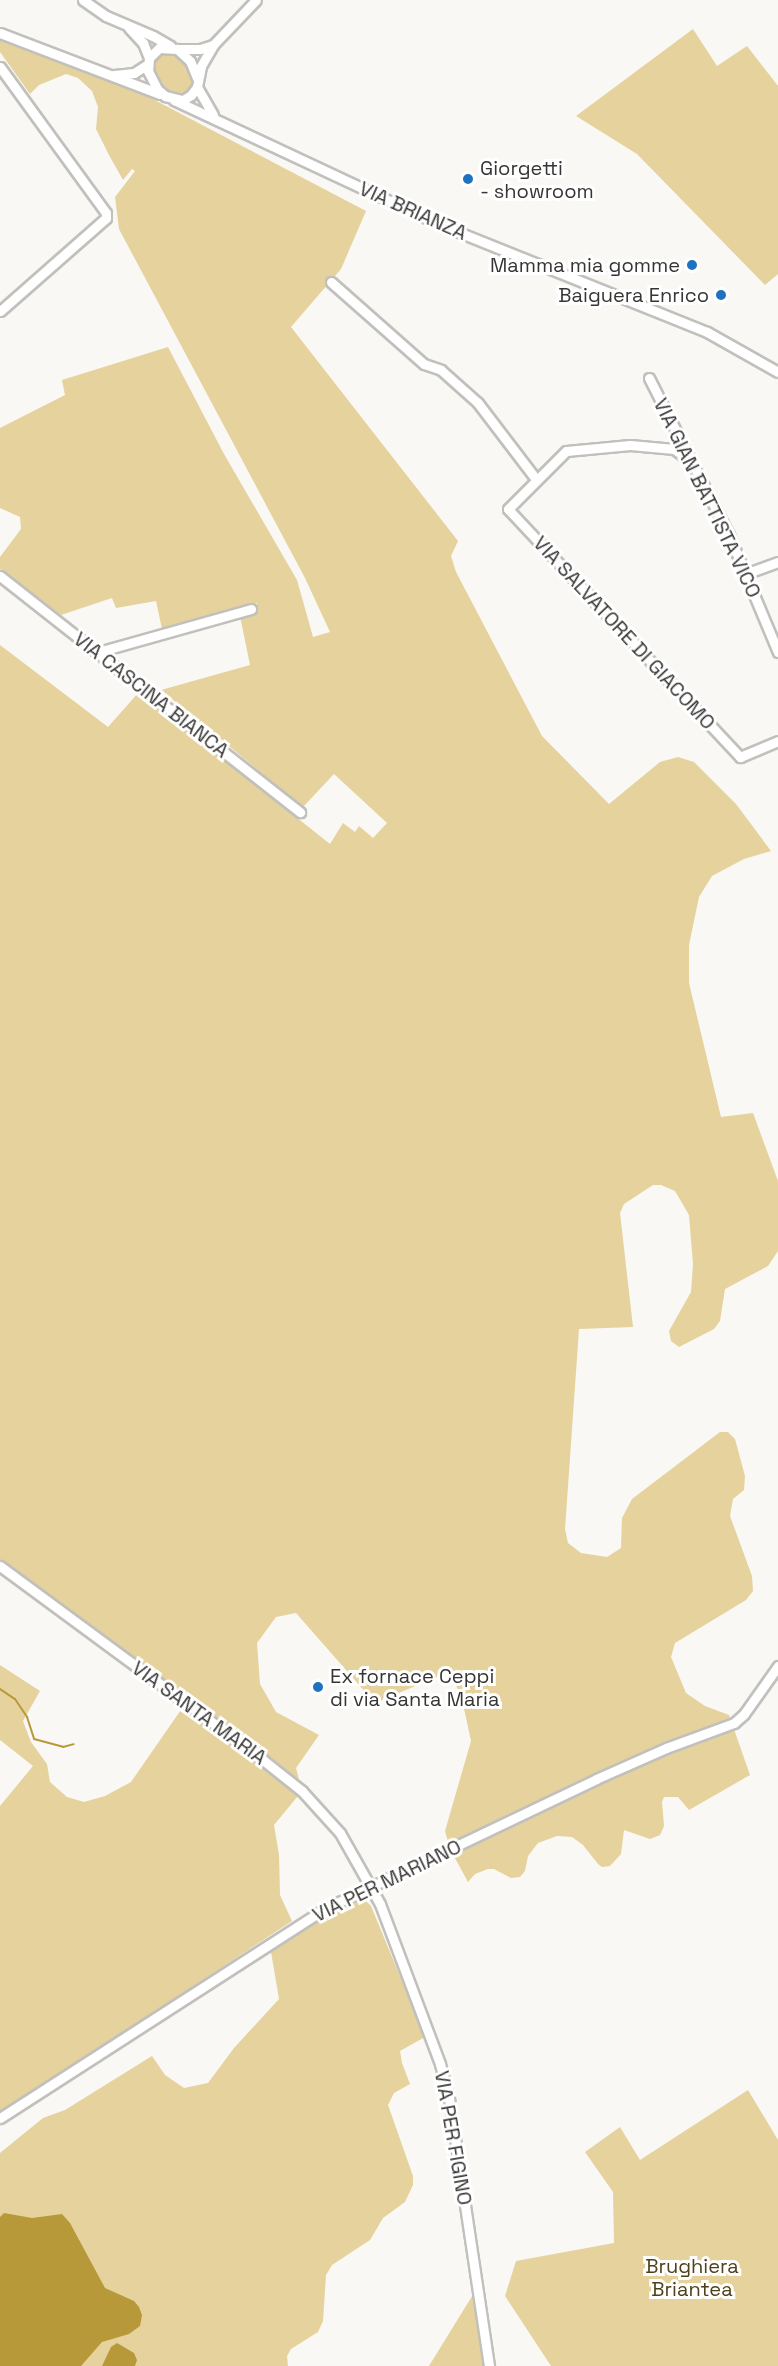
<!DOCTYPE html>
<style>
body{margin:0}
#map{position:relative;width:778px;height:2366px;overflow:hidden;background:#f9f8f5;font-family:"Space Grotesk",sans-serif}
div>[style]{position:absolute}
.green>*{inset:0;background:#e5d29c}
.water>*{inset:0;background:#b89939}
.stream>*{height:2px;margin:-1px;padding:0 1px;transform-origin:1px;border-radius:1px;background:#b89939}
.roads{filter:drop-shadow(2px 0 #c1c0bc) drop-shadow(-2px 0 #c1c0bc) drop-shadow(0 2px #c1c0bc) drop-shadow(0 -2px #c1c0bc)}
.minor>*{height:9px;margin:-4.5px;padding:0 4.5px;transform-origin:4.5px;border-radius:4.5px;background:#fff}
.dots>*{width:16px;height:16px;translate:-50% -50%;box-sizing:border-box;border:3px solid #fff;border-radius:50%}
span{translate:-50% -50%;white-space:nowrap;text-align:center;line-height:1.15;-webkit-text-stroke:6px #fff;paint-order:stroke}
.poi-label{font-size:20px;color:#363534}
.left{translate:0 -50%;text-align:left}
.right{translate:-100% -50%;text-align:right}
.street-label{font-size:20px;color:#363534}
.park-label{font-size:20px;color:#4e4019}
</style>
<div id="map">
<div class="green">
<i style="clip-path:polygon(693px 29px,717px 66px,747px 46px,778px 86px,778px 274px,765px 285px,637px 154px,576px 116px)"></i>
<i style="clip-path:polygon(0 38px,147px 96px,366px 211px,341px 269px,291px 327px,458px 541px,451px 556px,456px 572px,542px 736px,609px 804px,660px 762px,678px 757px,694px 762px,736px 804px,771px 851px,744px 859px,712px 876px,699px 897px,689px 945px,689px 983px,721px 1117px,753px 1113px,778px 1181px,778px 1251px,768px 1266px,725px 1289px,720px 1321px,714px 1329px,679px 1347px,671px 1341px,669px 1331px,691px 1292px,693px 1264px,689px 1215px,675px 1191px,661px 1185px,653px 1185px,624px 1204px,620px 1213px,633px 1327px,579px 1329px,565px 1529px,568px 1543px,581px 1553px,607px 1557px,621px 1548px,622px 1518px,632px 1499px,720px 1432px,728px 1432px,735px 1439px,745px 1476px,744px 1490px,733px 1499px,730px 1516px,752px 1576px,753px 1591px,746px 1600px,675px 1643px,671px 1657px,686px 1693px,705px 1706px,729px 1715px,750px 1775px,689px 1810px,678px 1797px,664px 1797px,662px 1802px,664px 1826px,660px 1835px,650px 1839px,624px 1830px,621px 1854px,610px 1866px,602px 1867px,598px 1864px,583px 1845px,572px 1837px,557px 1836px,538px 1843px,528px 1856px,525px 1871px,520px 1877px,511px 1878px,494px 1869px,488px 1869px,475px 1874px,468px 1882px,450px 1849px,445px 1831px,471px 1741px,463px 1704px,451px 1671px,375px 1703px,296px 1613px,276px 1617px,257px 1643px,260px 1684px,276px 1712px,319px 1735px,296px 1768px,302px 1791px,274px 1825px,279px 1855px,280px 1895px,292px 1921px,0 2114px,0 1806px,33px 1766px,0 1740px,0 1665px,40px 1691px,23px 1721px,31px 1742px,47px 1764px,50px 1782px,67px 1797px,84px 1802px,105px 1796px,131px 1782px,185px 1704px,0 1566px,0 645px,108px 727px,139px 692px,330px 844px,343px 823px,355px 832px,359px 826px,373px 838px,387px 823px,334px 774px,303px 807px,161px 690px,250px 665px,240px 616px,257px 613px,257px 603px,162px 629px,156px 601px,116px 608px,112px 598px,61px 615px,0 569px,0 557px,21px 529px,20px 517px,0 508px,0 428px,65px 395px,62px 380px,168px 347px,224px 454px,297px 580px,313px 637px,330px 632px,305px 578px,119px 229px,115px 197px,135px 171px,132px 169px,123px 180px,109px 155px,96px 129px,98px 107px,92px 91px,78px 78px,66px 74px,39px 85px,30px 94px,0 52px)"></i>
<i style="clip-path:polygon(171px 51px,184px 61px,192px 75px,191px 90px,185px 95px,172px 95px,165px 90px,152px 73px,152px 65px,158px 54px)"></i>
<i style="clip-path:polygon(352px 1898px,366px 1901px,371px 1906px,425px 2037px,400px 2051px,402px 2063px,410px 2084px,394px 2093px,388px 2105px,413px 2176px,413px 2185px,405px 2202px,383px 2218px,370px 2240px,332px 2265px,326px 2275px,323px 2321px,318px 2332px,291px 2349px,287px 2356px,288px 2366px,0 2366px,0 2153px,43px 2118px,65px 2110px,152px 2056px,165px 2075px,184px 2088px,208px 2083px,234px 2048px,279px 1999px,270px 1946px)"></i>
<i style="clip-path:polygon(748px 2090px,778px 2140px,778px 2366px,551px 2366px,505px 2296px,516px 2261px,614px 2243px,613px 2192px,585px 2152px,620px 2127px,640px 2160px)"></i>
<i style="clip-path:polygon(474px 2293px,486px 2366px,429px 2366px)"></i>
</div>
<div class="water">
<i style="clip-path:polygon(4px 2213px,32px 2218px,62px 2214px,70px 2223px,105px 2288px,134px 2301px,139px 2307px,142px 2315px,140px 2326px,129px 2334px,102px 2342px,81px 2366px,0 2366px,0 2217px)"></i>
<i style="clip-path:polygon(117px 2343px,134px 2353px,137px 2360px,135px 2366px,102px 2366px,111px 2347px)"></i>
</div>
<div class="stream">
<i style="left:0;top:1689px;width:18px;rotate:34deg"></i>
<i style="left:15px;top:1699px;width:22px;rotate:56deg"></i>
<i style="left:27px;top:1717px;width:23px;rotate:72deg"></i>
<i style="left:34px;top:1739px;width:30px;rotate:15deg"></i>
<i style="left:63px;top:1747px;width:11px;rotate:-15deg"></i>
</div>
<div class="roads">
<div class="minor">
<i style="left:83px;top:0;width:28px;rotate:35deg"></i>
<i style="left:106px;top:16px;width:51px;rotate:23.1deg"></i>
<i style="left:153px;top:36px;width:20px;rotate:30deg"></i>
<i style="left:129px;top:28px;width:21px;rotate:47deg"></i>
<i style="left:143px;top:43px;width:16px;rotate:68deg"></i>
<i style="left:0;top:33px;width:171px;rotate:20.9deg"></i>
<i style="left:177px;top:49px;width:23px"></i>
<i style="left:200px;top:49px;width:14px;rotate:-17deg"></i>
<i style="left:0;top:67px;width:180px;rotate:54deg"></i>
<i style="left:106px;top:213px;width:5px;rotate:90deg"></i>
<i style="left:106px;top:218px;width:141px;rotate:138.7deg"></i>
<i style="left:114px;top:75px;width:20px;rotate:-6deg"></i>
<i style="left:134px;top:73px;width:17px;rotate:-33deg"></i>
<i style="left:197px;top:78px;width:18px;rotate:-112deg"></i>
<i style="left:190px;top:61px;width:18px;rotate:-137deg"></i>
<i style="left:177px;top:49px;width:18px;rotate:-177deg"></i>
<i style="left:159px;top:48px;width:14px;rotate:135deg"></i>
<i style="left:149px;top:58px;width:13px;rotate:94deg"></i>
<i style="left:148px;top:71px;width:20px;rotate:63deg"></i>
<i style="left:157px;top:89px;width:11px;rotate:41deg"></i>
<i style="left:165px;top:96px;width:18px;rotate:13deg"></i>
<i style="left:183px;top:100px;width:9px;rotate:-32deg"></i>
<i style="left:191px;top:95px;width:10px;rotate:-53deg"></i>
<i style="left:197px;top:87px;width:21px;rotate:-79deg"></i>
<i style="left:201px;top:66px;width:24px;rotate:-60deg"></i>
<i style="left:213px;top:45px;width:62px;rotate:-46.3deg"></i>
<i style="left:197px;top:87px;width:32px;rotate:60deg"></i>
<i style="left:174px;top:100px;width:289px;rotate:25.1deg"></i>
<i style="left:436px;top:223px;width:292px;rotate:21.9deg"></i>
<i style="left:707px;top:332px;width:81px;rotate:29.4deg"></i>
<i style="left:331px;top:282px;width:124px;rotate:41.4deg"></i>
<i style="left:424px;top:364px;width:18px;rotate:19deg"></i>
<i style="left:441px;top:370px;width:50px;rotate:41.7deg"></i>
<i style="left:478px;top:403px;width:96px;rotate:52.7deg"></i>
<i style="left:649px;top:378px;width:176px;rotate:63deg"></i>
<i style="left:729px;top:535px;width:127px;rotate:67.3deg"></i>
<i style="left:692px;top:462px;width:22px;rotate:-144deg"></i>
<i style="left:674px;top:449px;width:44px;rotate:-174.8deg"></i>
<i style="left:630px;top:445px;width:64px;rotate:174.6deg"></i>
<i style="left:566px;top:451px;width:82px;rotate:135deg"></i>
<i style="left:508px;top:509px;width:340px;rotate:46.9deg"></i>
<i style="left:740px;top:757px;width:41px;rotate:-22.8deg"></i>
<i style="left:745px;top:574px;width:35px;rotate:-20deg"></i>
<i style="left:0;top:576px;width:382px;rotate:38.2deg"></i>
<i style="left:98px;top:652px;width:159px;rotate:-15.7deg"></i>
<i style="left:0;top:1566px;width:327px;rotate:36.4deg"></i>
<i style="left:263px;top:1760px;width:50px;rotate:38.5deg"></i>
<i style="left:302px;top:1791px;width:57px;rotate:47.9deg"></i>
<i style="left:340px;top:1833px;width:81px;rotate:60.6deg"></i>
<i style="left:380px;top:1904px;width:171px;rotate:69.4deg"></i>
<i style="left:440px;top:2064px;width:35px;rotate:75deg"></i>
<i style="left:449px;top:2098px;width:271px;rotate:81.5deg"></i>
<i style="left:0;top:2118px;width:386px;rotate:-32.8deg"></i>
<i style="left:324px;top:1909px;width:301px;rotate:-25.5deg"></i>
<i style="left:596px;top:1779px;width:77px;rotate:-23.9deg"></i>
<i style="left:666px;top:1748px;width:72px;rotate:-20.2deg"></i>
<i style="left:734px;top:1723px;width:13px;rotate:-42deg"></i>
<i style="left:744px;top:1714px;width:59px;rotate:-54.7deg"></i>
</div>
</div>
<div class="dots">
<i style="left:468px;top:179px;background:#1f72c0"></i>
<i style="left:692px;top:265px;background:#1f72c0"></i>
<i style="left:721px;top:295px;background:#1f72c0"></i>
<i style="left:318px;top:1687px;background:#1f72c0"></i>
</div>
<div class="poi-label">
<span class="left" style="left:480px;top:180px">Giorgetti<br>- showroom</span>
<span class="right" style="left:680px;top:265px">Mamma mia gomme</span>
<span class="right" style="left:709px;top:295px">Baiguera Enrico</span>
<span class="left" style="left:330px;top:1688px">Ex fornace Ceppi<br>di via Santa Maria</span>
</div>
<div class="street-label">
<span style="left:413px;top:211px;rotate:24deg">VIA BRIANZA</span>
<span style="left:707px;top:498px;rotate:64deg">VIA GIAN BATTISTA VICO</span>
<span style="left:624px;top:633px;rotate:47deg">VIA SALVATORE DI GIACOMO</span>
<span style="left:151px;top:695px;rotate:38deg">VIA CASCINA BIANCA</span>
<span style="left:199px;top:1713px;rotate:36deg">VIA SANTA MARIA</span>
<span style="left:387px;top:1881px;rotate:-26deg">VIA PER MARIANO</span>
<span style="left:453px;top:2138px;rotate:80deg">VIA PER FIGINO</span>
</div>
<div class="park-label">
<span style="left:692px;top:2278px">Brughiera<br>Briantea</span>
</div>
</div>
